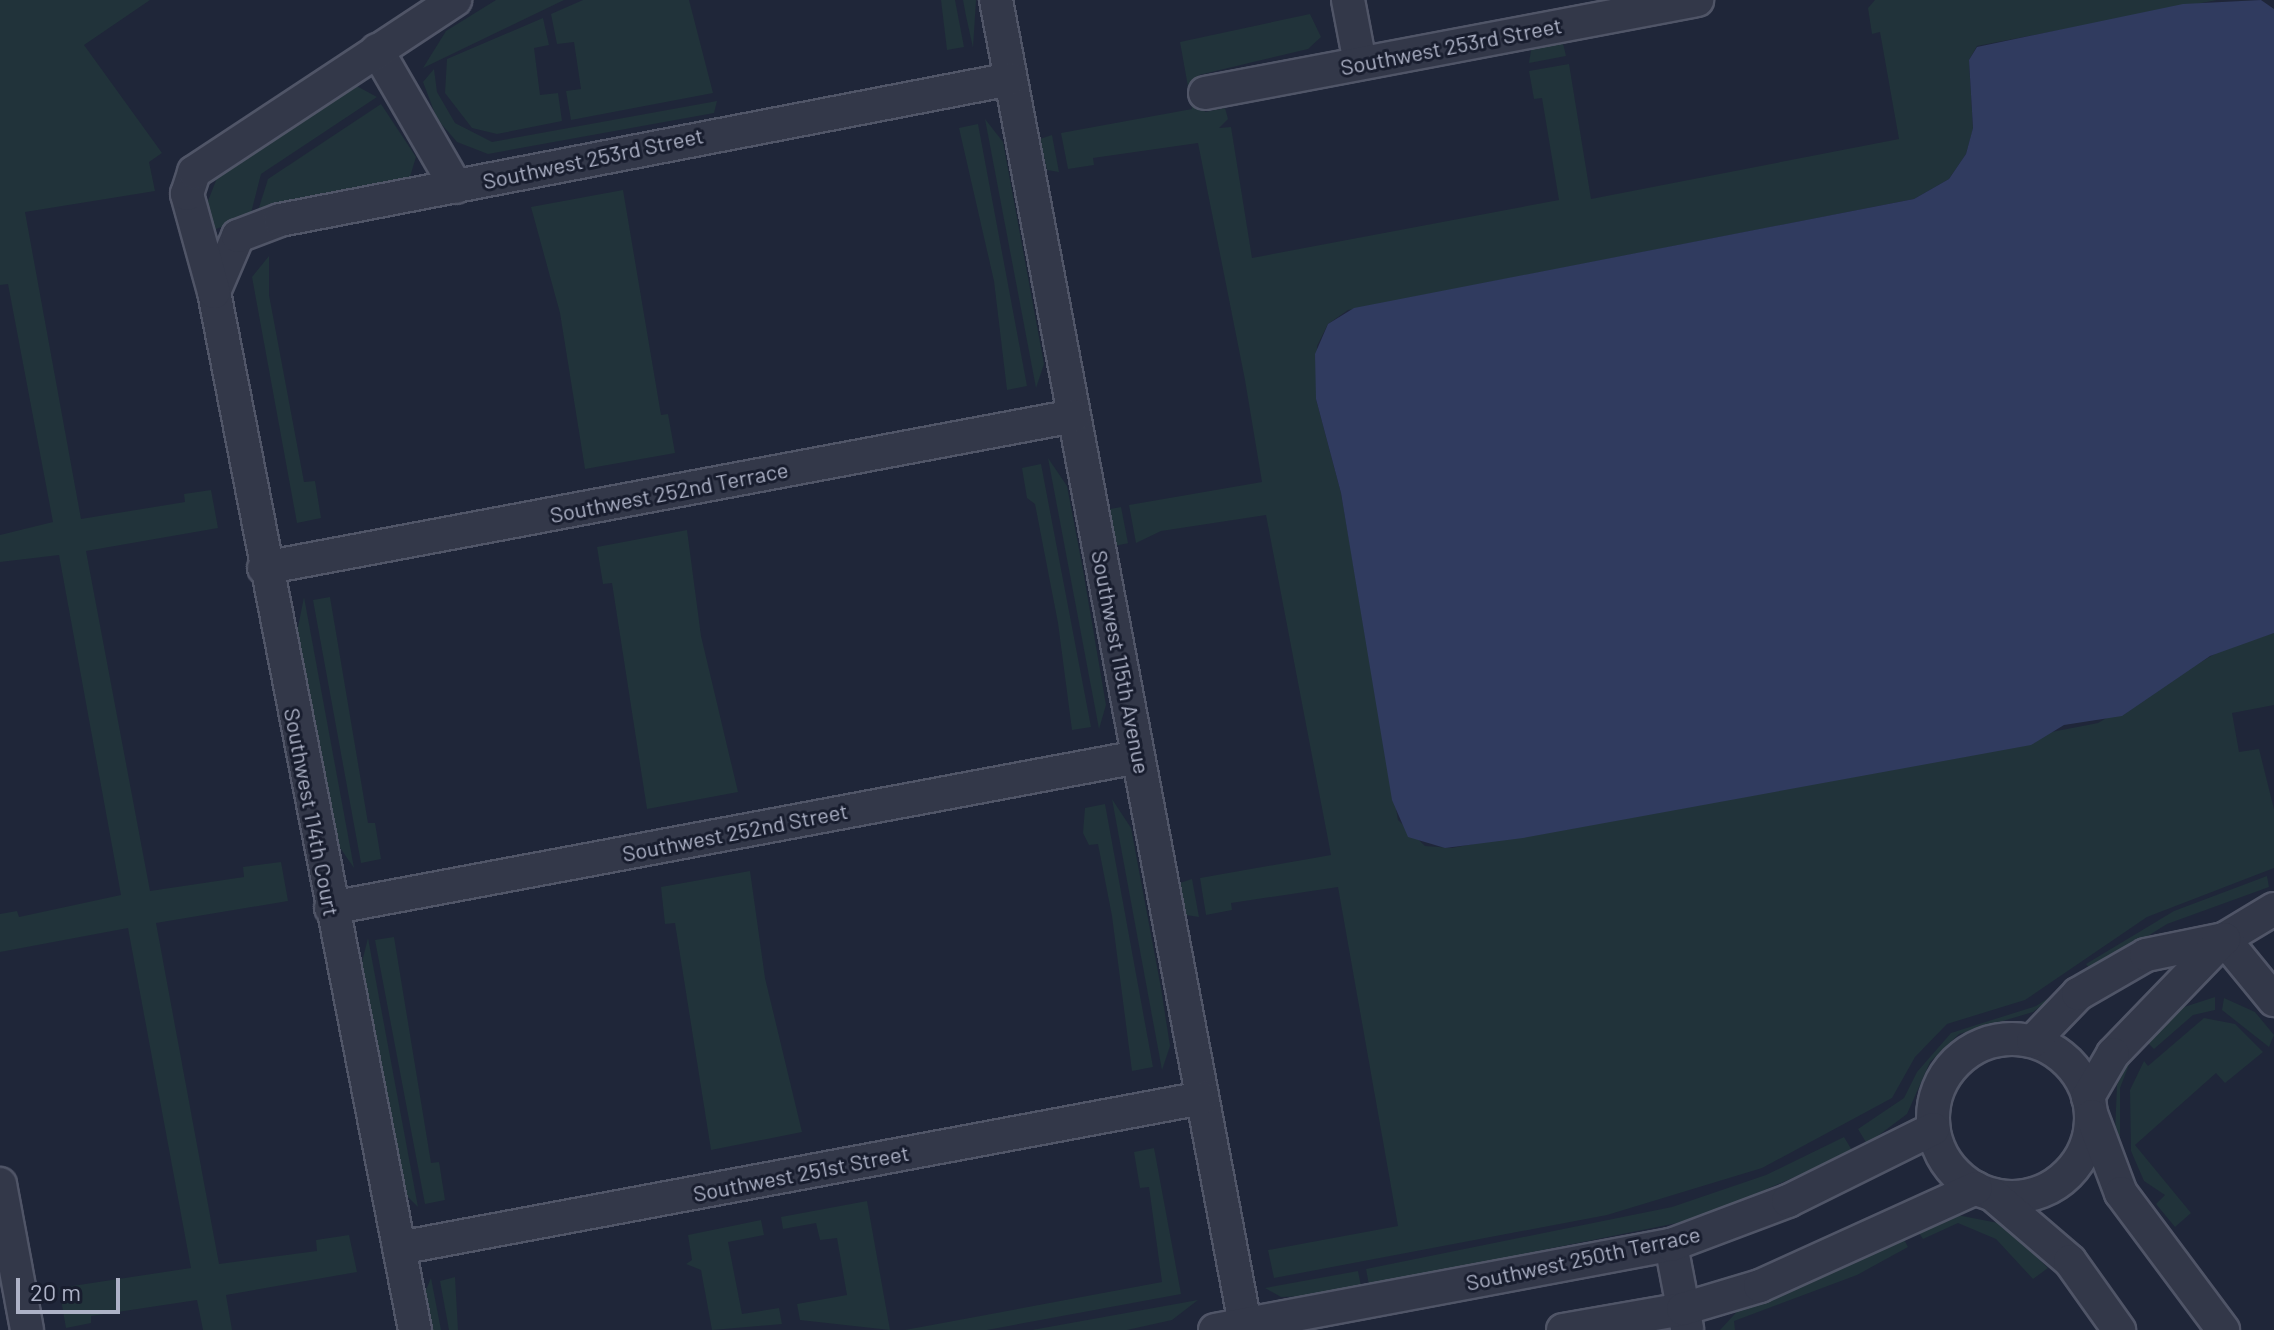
<!DOCTYPE html>
<style>
body{margin:0}
#map{position:relative;width:2274px;height:1330px;overflow:hidden;background:#1f2639;font-family:Barlow,sans-serif}
div>[style]{position:absolute}
.green>*{inset:0;background:#21333a;transform-origin:0 0}
.water>*{inset:0;background:#303b5f}
.roads{filter:drop-shadow(2px 0 #505567) drop-shadow(-2px 0 #505567) drop-shadow(0 2px #505567) drop-shadow(0 -2px #505567)}
.minor>*{height:32px;margin:-16px;padding:0 16px;transform-origin:16px;border-radius:16px;background:#333849}
.minor>.ring{margin:-16px;padding:0;box-sizing:content-box;background:none;border:32px solid #333849;border-radius:50%}
span{translate:-50% -50%;white-space:nowrap;text-align:center;line-height:1.15;-webkit-text-stroke:6px #181d2e;paint-order:stroke}
.street-label{font-size:22px;color:#adb2c6}
.scale{position:absolute;left:16px;top:1278px;width:104px;height:36px;box-sizing:border-box;border:4px solid #adb2c6;border-top:0;padding-left:10px;font-size:24px;line-height:28px;white-space:nowrap;color:#adb2c6;-webkit-text-stroke:6px #181d2e;paint-order:stroke}
</style>
<div id="map">
<div class="green">
<i style="clip-path:polygon(0 0,150px 0,84px 45px,162px 153px,149px 162px,155px 191px,25px 212px,81px 519px,185px 502px,184px 494px,211px 490px,218px 528px,86px 551px,150px 891px,244px 877px,243px 867px,281px 862px,288px 901px,156px 923px,219px 1264px,317px 1251px,316px 1240px,349px 1235px,357px 1272px,226px 1295px,232px 1330px,203px 1330px,197px 1300px,91px 1316px,91px 1323px,66px 1328px,59px 1288px,191px 1268px,128px 928px,0 952px,0 914px,17px 911px,19px 917px,121px 895px,59px 555px,0 562px,0 535px,53px 522px,8px 284px,0 285px)"></i>
<i style="clip-path:polygon(496px 0,564px 0,423px 68px,446px 31px)"></i>
<i style="clip-path:polygon(583px 0,689px 0,713px 93px,571px 120px,566px 91px,581px 89px,574px 42px,557px 44px,551px 14px)"></i>
<i style="clip-path:polygon(941px 0,955px 0,964px 47px,947px 50px)"></i>
<i style="clip-path:polygon(963px 0,976px 0,973px 48px,966px 16px)"></i>
<i style="clip-path:polygon(1875px 0,2217px 0,1977px 46px,1969px 60px,1973px 129px,1966px 154px,1949px 179px,1914px 199px,1348px 310px,1328px 324px,1317px 346px,1316px 399px,1341px 493px,1398px 820px,1425px 846px,1452px 848px,2098px 723px,2223px 649px,2274px 633px,2274px 705px,2232px 713px,2239px 752px,2259px 749px,2274px 809px,2274px 868px,2147px 917px,2025px 1000px,1947px 1024px,1915px 1057px,1892px 1098px,1762px 1168px,1607px 1215px,1274px 1278px,1268px 1250px,1398px 1226px,1338px 887px,1231px 903px,1232px 910px,1206px 915px,1200px 878px,1331px 855px,1266px 515px,1161px 531px,1136px 543px,1129px 505px,1262px 482px,1245px 380px,1198px 143px,1093px 158px,1094px 165px,1068px 169px,1061px 133px,1192px 109px,1180px 42px,1310px 14px,1321px 37px,1308px 49px,1199px 75px,1205px 112px,1225px 108px,1228px 119px,1219px 128px,1231px 127px,1252px 258px,1559px 200px,1542px 98px,1534px 99px,1529px 71px,1569px 64px,1591px 199px,1899px 139px,1880px 32px,1872px 34px,1868px 8px)"></i>
<i style="clip-path:polygon(543px 18px,549px 45px,534px 48px,540px 95px,558px 93px,562px 121px,497px 134px,472px 128px,445px 93px,447px 59px)"></i>
<i style="clip-path:polygon(1563px 43px,1566px 56px,1529px 63px,1531px 50px)"></i>
<i style="clip-path:polygon(434px 69px,437px 92px,455px 123px,492px 142px,717px 101px,714px 113px,488px 154px,457px 142px,437px 119px,423px 82px)"></i>
<i style="clip-path:polygon(351px 83px,377px 97px,261px 174px,250px 217px,210px 231px,206px 206px,219px 173px)"></i>
<i style="clip-path:polygon(381px 104px,416px 157px,409px 180px,257px 214px,268px 179px)"></i>
<i style="clip-path:polygon(985px 119px,1003px 142px,1044px 364px,1036px 388px)"></i>
<i style="clip-path:polygon(978px 124px,1027px 386px,1007px 390px,994px 281px,959px 128px)"></i>
<i style="clip-path:polygon(1052px 135px,1059px 172px,1047px 170px,1040px 139px)"></i>
<i style="clip-path:polygon(623px 190px,661px 415px,668px 414px,675px 453px,585px 469px,560px 313px,531px 207px)"></i>
<i style="clip-path:polygon(269px 256px,269px 295px,304px 482px,315px 481px,321px 518px,297px 523px,252px 277px)"></i>
<i style="clip-path:polygon(1048px 458px,1067px 486px,1083px 570px,1106px 705px,1099px 729px)"></i>
<i style="clip-path:polygon(1041px 464px,1091px 727px,1072px 730px,1058px 623px,1035px 504px,1027px 498px,1022px 468px)"></i>
<i style="left:1121px;top:507px;width:37px;height:12px;rotate:79deg"></i>
<i style="clip-path:polygon(687px 530px,701px 636px,738px 792px,647px 809px,612px 583px,603px 584px,597px 547px)"></i>
<i style="clip-path:polygon(304px 597px,354px 868px,336px 842px,297px 632px)"></i>
<i style="clip-path:polygon(330px 597px,368px 823px,375px 823px,381px 859px,361px 863px,313px 600px)"></i>
<i style="clip-path:polygon(1112px 799px,1131px 828px,1161px 988px,1170px 1046px,1162px 1070px)"></i>
<i style="clip-path:polygon(1105px 804px,1153px 1067px,1132px 1071px,1112px 916px,1098px 844px,1089px 845px,1083px 833px,1085px 808px)"></i>
<i style="clip-path:polygon(750px 871px,765px 978px,802px 1132px,711px 1150px,675px 923px,665px 924px,661px 887px)"></i>
<i style="clip-path:polygon(2267px 876px,2269px 887px,2167px 924px,2092px 971px,2086px 964px,2174px 911px)"></i>
<i style="clip-path:polygon(1192px 879px,1199px 917px,1186px 915px,1180px 883px)"></i>
<i style="clip-path:polygon(394px 937px,431px 1163px,439px 1162px,445px 1200px,425px 1204px,375px 940px)"></i>
<i style="clip-path:polygon(368px 938px,418px 1207px,404px 1193px,360px 970px)"></i>
<i style="clip-path:polygon(2067px 986px,2033px 1012px,1959px 1034px,1930px 1062px,1907px 1114px,1867px 1144px,1858px 1129px,1904px 1098px,1917px 1072px,1951px 1033px,2036px 1006px)"></i>
<i style="clip-path:polygon(2215px 997px,2215px 1010px,2193px 1015px,2154px 1049px,2145px 1040px,2178px 1009px)"></i>
<i style="clip-path:polygon(2224px 998px,2255px 1012px,2274px 1035px,2269px 1047px,2222px 1010px)"></i>
<i style="clip-path:polygon(2204px 1018px,2235px 1024px,2263px 1052px,2225px 1083px,2216px 1073px,2135px 1145px,2191px 1213px,2175px 1227px,2156px 1204px,2165px 1195px,2144px 1181px,2131px 1151px,2130px 1090px,2144px 1061px,2148px 1066px)"></i>
<i style="clip-path:polygon(2134px 1052px,2120px 1088px,2120px 1145px,2140px 1197px,2115px 1133px,2117px 1085px)"></i>
<i style="clip-path:polygon(1844px 1137px,1853px 1152px,1697px 1219px,1369px 1285px,1366px 1269px,1672px 1207px,1766px 1175px)"></i>
<i style="clip-path:polygon(1154px 1148px,1181px 1294px,987px 1330px,905px 1330px,1162px 1282px,1149px 1187px,1140px 1188px,1134px 1152px)"></i>
<i style="clip-path:polygon(867px 1201px,890px 1330px,800px 1320px,797px 1304px,847px 1295px,837px 1238px,820px 1240px,816px 1223px,783px 1229px,781px 1217px)"></i>
<i style="clip-path:polygon(1952px 1214px,2003px 1224px,2048px 1268px,2033px 1279px,1996px 1239px,1958px 1223px,1923px 1239px,1914px 1226px)"></i>
<i style="clip-path:polygon(761px 1220px,764px 1235px,728px 1242px,742px 1314px,779px 1308px,782px 1324px,712px 1330px,701px 1270px,686px 1264px,692px 1260px,688px 1235px)"></i>
<i style="clip-path:polygon(1901px 1234px,1908px 1247px,1857px 1275px,1734px 1321px,1735px 1330px,1720px 1330px,1744px 1304px)"></i>
<i style="clip-path:polygon(1358px 1271px,1361px 1286px,1311px 1296px,1281px 1297px,1265px 1288px)"></i>
<i style="clip-path:polygon(455px 1277px,458px 1330px,449px 1330px,440px 1281px)"></i>
<i style="clip-path:polygon(431px 1278px,441px 1330px,427px 1330px,424px 1295px)"></i>
<i style="clip-path:polygon(1198px 1300px,1172px 1320px,1127px 1330px,1032px 1330px)"></i>
</div>
<div class="water">
<i style="clip-path:polygon(2261px 0,2274px 9px,2274px 633px,2210px 656px,2122px 716px,2064px 725px,2031px 745px,1523px 838px,1445px 848px,1408px 837px,1392px 800px,1341px 493px,1316px 399px,1315px 354px,1328px 324px,1354px 308px,1914px 199px,1949px 179px,1966px 154px,1973px 128px,1969px 60px,1977px 47px,2183px 4px)"></i>
</div>
<div class="roads">
<div class="minor">
<i style="left:996px;top:0;width:1347px;rotate:79.35deg"></i>
<i style="left:1348px;top:0;width:64px;rotate:79.2deg"></i>
<i style="left:377px;top:50px;width:158px;rotate:60deg"></i>
<i style="left:1205px;top:93px;width:501px;rotate:-10.7deg"></i>
<i style="left:214px;top:292px;width:61px;rotate:-66.8deg"></i>
<i style="left:238px;top:236px;width:45px;rotate:-20.9deg"></i>
<i style="left:280px;top:220px;width:744px;rotate:-10.92deg"></i>
<i style="left:264px;top:568px;width:824px;rotate:-10.63deg"></i>
<i style="left:331px;top:908px;width:821px;rotate:-10.6deg"></i>
<i style="left:2274px;top:909px;width:58px;rotate:149deg"></i>
<i style="left:2224px;top:939px;width:79px;rotate:50.7deg"></i>
<i class="ring" style="left:1933px;top:1039px;width:126px;height:126px"></i>
<i style="left:2033px;top:1041px;width:65px;rotate:-46.2deg"></i>
<i style="left:2078px;top:994px;width:78px;rotate:-29.8deg"></i>
<i style="left:2146px;top:955px;width:80px;rotate:-11.6deg"></i>
<i style="left:2224px;top:939px;width:160px;rotate:134deg"></i>
<i style="left:2113px;top:1054px;width:50px;rotate:120.2deg"></i>
<i style="left:2092px;top:1116px;width:82px;rotate:69.4deg"></i>
<i style="left:2121px;top:1193px;width:171px;rotate:53.3deg"></i>
<i style="left:0;top:1184px;width:148px;rotate:79.5deg"></i>
<i style="left:1993px;top:1195px;width:101px;rotate:40.6deg"></i>
<i style="left:2070px;top:1261px;width:85px;rotate:54.6deg"></i>
<i style="left:1671px;top:1245px;width:85px;rotate:79.1deg"></i>
<i style="left:399px;top:1248px;width:817px;rotate:-10.58deg"></i>
<i style="left:415px;top:1330px;width:1057px;rotate:-100.96deg"></i>
<i style="left:214px;top:292px;width:102px;rotate:-105.4deg"></i>
<i style="left:187px;top:194px;width:23px;rotate:-72deg"></i>
<i style="left:194px;top:172px;width:313px;rotate:-33.4deg"></i>
<i style="left:1215px;top:1330px;width:464px;rotate:-10.6deg"></i>
<i style="left:1671px;top:1245px;width:125px;rotate:-20.6deg"></i>
<i style="left:1788px;top:1201px;width:162px;rotate:-26.4deg"></i>
<i style="left:1563px;top:1330px;width:122px;rotate:-9.9deg"></i>
<i style="left:1683px;top:1309px;width:80px;rotate:-16.6deg"></i>
<i style="left:1760px;top:1286px;width:237px;rotate:-24.4deg"></i>
</div>
</div>
<div class="street-label">
<span style="left:1451px;top:46px;rotate:-11deg">Southwest 253rd Street</span>
<span style="left:593px;top:158px;rotate:-12deg">Southwest 253rd Street</span>
<span style="left:669px;top:492px;rotate:-11deg">Southwest 252nd Terrace</span>
<span style="left:1121px;top:662px;rotate:79deg">Southwest 115th Avenue</span>
<span style="left:312px;top:812px;rotate:79deg">Southwest 114th Court</span>
<span style="left:735px;top:832px;rotate:-11deg">Southwest 252nd Street</span>
<span style="left:801px;top:1173px;rotate:-11deg">Southwest 251st Street</span>
<span style="left:1583px;top:1258px;rotate:-12deg">Southwest 250th Terrace</span>
</div>
<div class="scale">20 m</div>
</div>
